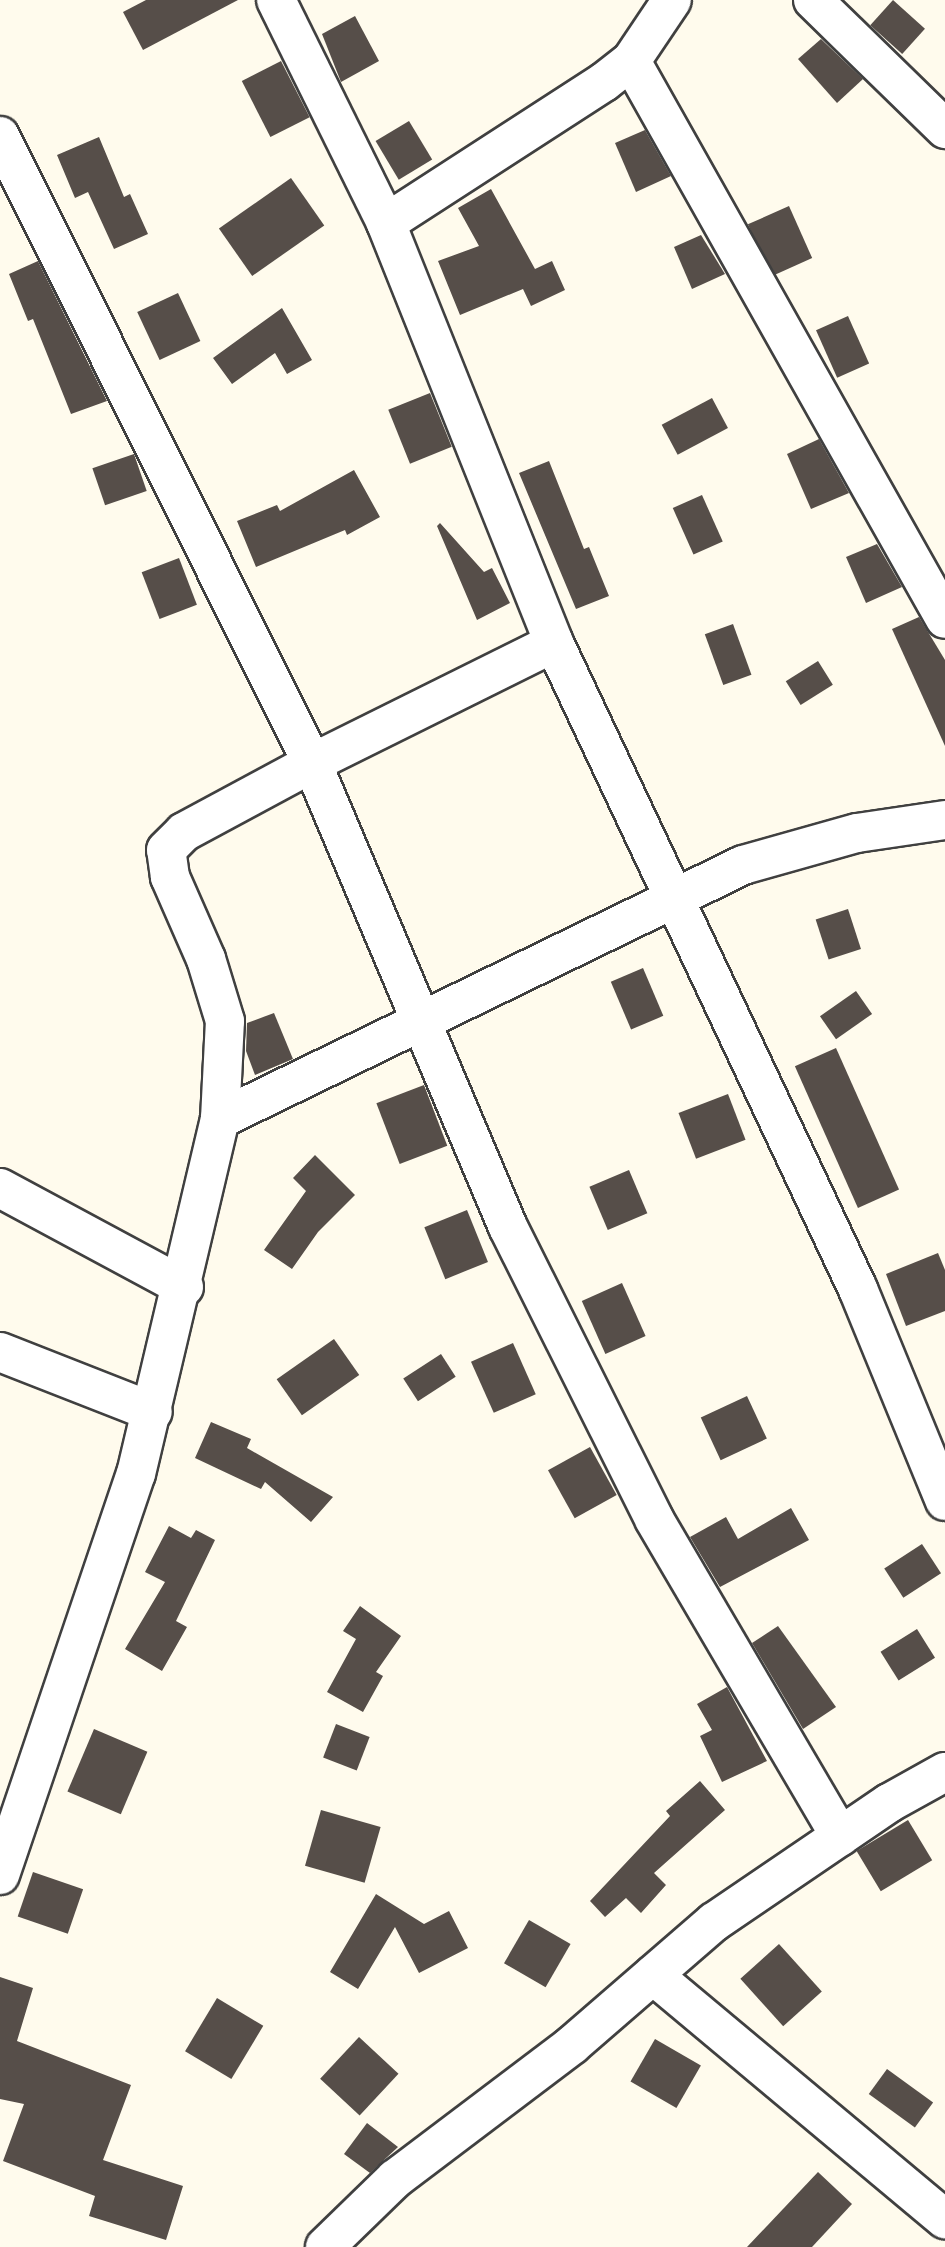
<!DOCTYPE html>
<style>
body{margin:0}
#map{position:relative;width:945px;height:2247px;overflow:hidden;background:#fffbed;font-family:"Times New Roman",serif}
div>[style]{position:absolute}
.building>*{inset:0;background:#564e49;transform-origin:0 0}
.roads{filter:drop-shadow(2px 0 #404040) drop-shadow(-2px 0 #404040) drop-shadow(0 2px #404040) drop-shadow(0 -2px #404040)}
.street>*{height:38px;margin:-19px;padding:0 19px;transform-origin:19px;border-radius:19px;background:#fff}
span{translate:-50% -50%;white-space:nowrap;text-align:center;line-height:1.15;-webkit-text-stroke:8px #fff;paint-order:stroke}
</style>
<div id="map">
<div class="building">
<i style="clip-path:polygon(146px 0,238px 0,143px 50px,123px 12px)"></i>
<i style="left:893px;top:0;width:43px;height:34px;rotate:42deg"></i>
<i style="clip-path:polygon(355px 16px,379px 61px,341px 82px,322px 34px)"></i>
<i style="clip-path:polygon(821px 39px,863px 79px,837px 103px,798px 59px)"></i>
<i style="left:281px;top:61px;width:63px;height:44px;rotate:63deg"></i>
<i style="left:409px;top:121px;width:45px;height:39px;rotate:59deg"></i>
<i style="clip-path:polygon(645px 130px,671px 176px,636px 192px,615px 143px)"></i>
<i style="clip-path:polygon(99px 137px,124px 197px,130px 194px,148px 234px,114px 249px,88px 192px,75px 198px,57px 155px)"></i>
<i style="left:291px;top:178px;width:58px;height:88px;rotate:55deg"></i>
<i style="clip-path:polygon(491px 189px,535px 269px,552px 261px,565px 290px,531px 306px,523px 289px,460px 315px,438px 261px,479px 246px,458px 208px)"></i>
<i style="left:789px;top:206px;width:57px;height:45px;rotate:66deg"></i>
<i style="clip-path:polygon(701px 235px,725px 274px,692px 289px,674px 247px)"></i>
<i style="clip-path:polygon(38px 261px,107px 401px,71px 414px,33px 319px,28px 321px,9px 274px)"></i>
<i style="left:178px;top:293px;width:53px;height:45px;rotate:65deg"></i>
<i style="clip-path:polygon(282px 308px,312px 360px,287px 374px,275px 353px,232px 384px,213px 358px)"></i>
<i style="left:848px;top:316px;width:52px;height:35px;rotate:66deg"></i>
<i style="left:430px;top:393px;width:58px;height:45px;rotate:68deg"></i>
<i style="left:712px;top:398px;width:34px;height:57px;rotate:62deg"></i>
<i style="clip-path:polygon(819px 439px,849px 493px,811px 509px,787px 454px)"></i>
<i style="left:134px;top:454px;width:39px;height:44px;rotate:71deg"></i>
<i style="clip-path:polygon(549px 461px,584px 549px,589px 547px,609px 596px,576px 609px,519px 473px)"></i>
<i style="clip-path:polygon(354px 470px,380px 517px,347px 535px,345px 530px,256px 567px,237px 521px,277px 505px,280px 511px)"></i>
<i style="left:702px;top:495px;width:51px;height:32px;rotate:66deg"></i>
<i style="clip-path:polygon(440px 523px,484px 572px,492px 568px,510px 603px,477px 620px,437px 526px)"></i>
<i style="clip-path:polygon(877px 544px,902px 587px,866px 603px,846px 557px)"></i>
<i style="left:179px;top:558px;width:50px;height:40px;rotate:69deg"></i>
<i style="clip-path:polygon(919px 617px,945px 660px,945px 746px,892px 629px)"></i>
<i style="left:733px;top:624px;width:54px;height:30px;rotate:70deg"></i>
<i style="left:818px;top:661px;width:28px;height:38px;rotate:58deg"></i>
<i style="left:848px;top:909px;width:42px;height:34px;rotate:72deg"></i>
<i style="left:643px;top:968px;width:52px;height:35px;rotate:67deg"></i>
<i style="left:856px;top:991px;width:28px;height:44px;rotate:55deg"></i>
<i style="clip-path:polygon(274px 1013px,293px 1059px,255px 1075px,246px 1051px,247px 1023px)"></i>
<i style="left:836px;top:1048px;width:155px;height:45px;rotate:66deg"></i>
<i style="left:424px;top:1085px;width:65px;height:51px;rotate:69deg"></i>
<i style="left:728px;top:1094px;width:49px;height:53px;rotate:69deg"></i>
<i style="clip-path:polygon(315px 1155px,355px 1195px,318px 1232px,292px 1269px,264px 1250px,306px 1191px,293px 1178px)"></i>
<i style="left:629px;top:1170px;width:47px;height:43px;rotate:67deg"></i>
<i style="left:467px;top:1210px;width:56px;height:46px;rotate:68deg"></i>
<i style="clip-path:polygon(938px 1253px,945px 1270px,945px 1311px,906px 1326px,886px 1274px)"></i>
<i style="left:622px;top:1283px;width:58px;height:44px;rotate:66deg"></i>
<i style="left:334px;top:1339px;width:44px;height:70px;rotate:55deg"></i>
<i style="left:513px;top:1343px;width:56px;height:46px;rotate:66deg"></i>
<i style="left:441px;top:1354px;width:27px;height:45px;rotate:57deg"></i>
<i style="left:747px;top:1396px;width:47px;height:51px;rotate:65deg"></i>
<i style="clip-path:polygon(211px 1422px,251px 1439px,247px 1448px,333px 1497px,311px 1522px,265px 1482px,261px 1489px,195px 1458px)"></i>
<i style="left:590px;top:1447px;width:55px;height:48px;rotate:61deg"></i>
<i style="clip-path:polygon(791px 1508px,809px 1540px,720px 1587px,690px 1537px,726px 1517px,738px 1539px)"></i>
<i style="clip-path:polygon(169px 1526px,191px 1538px,196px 1530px,215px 1540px,176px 1621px,187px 1627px,162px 1671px,125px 1649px,165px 1582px,145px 1572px)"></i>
<i style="left:922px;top:1544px;width:35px;height:45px;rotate:57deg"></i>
<i style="clip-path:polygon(360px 1606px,401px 1636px,376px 1672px,383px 1676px,363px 1712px,327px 1692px,356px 1639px,343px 1631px)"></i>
<i style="clip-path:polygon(778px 1626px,836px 1707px,803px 1729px,752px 1643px)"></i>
<i style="left:917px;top:1629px;width:34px;height:43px;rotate:58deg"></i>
<i style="clip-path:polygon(727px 1687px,767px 1761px,722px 1782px,700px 1736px,712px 1730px,697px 1704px)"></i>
<i style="left:336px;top:1724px;width:36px;height:36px;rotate:21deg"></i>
<i style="left:94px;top:1729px;width:58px;height:68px;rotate:23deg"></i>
<i style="clip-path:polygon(700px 1781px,725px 1810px,654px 1873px,666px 1885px,641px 1913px,626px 1898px,605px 1917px,590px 1901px,670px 1816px,666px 1811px)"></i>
<i style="left:321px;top:1810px;width:62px;height:58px;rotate:16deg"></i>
<i style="left:908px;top:1820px;width:47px;height:60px;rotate:59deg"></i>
<i style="left:33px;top:1872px;width:53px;height:47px;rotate:19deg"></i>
<i style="clip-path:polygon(376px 1894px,424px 1924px,449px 1911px,468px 1948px,419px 1973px,395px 1927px,358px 1989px,330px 1972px)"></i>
<i style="left:529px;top:1920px;width:48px;height:50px;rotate:30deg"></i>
<i style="left:779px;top:1944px;width:64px;height:52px;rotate:48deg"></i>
<i style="clip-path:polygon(0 1977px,33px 1988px,17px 2041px,131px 2085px,103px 2160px,183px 2186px,166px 2240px,89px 2216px,95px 2196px,3px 2161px,24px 2104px,0 2099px)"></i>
<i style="left:217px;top:1998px;width:54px;height:62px;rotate:31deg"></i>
<i style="left:359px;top:2037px;width:54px;height:57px;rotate:43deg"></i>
<i style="left:655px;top:2039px;width:53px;height:49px;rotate:30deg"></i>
<i style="left:887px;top:2069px;width:57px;height:31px;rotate:36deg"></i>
<i style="clip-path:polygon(367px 2123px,398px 2147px,370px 2173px,344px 2154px)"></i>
<i style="clip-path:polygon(818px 2172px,852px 2204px,812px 2247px,747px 2247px)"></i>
</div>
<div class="roads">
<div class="street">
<i style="left:276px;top:0;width:249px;rotate:63.7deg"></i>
<i style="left:813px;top:0;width:185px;rotate:44.3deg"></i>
<i style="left:631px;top:61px;width:640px;rotate:60.63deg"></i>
<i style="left:0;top:136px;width:700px;rotate:63.54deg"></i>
<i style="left:312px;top:763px;width:504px;rotate:67.1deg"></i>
<i style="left:508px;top:1227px;width:326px;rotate:63.4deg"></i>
<i style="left:654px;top:1519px;width:368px;rotate:59.6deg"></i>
<i style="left:554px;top:643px;width:714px;rotate:64.8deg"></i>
<i style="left:858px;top:1289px;width:229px;rotate:67.7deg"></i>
<i style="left:220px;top:1119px;width:581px;rotate:-25.9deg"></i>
<i style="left:743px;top:865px;width:118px;rotate:-15.7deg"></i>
<i style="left:857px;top:833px;width:89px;rotate:-8.4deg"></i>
<i style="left:0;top:1188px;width:209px;rotate:28.3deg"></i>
<i style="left:0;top:1352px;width:164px;rotate:21.4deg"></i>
<i style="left:0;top:1875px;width:423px;rotate:-71.3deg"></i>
<i style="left:136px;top:1474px;width:365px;rotate:-76.7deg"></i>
<i style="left:220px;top:1119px;width:98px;rotate:-87.1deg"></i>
<i style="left:225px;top:1021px;width:65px;rotate:-107deg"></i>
<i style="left:206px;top:959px;width:90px;rotate:-113.7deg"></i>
<i style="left:170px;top:877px;width:27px;rotate:-98deg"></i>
<i style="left:166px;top:850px;width:25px;rotate:-45deg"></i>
<i style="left:184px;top:832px;width:145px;rotate:-28.3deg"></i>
<i style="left:312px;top:763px;width:270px;rotate:-26.4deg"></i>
<i style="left:554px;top:643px;width:452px;rotate:-111.8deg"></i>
<i style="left:386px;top:223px;width:260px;rotate:-32.9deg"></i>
<i style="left:604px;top:82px;width:34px;rotate:-38deg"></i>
<i style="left:631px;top:61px;width:73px;rotate:-56.1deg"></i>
<i style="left:653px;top:1975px;width:381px;rotate:39.9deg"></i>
<i style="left:325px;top:2247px;width:98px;rotate:-44.2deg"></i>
<i style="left:395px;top:2179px;width:222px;rotate:-37.1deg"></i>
<i style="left:572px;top:2045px;width:188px;rotate:-40.9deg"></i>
<i style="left:714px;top:1922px;width:212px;rotate:-34.2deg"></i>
<i style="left:889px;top:1803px;width:64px;rotate:-29deg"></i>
</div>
</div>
</div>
